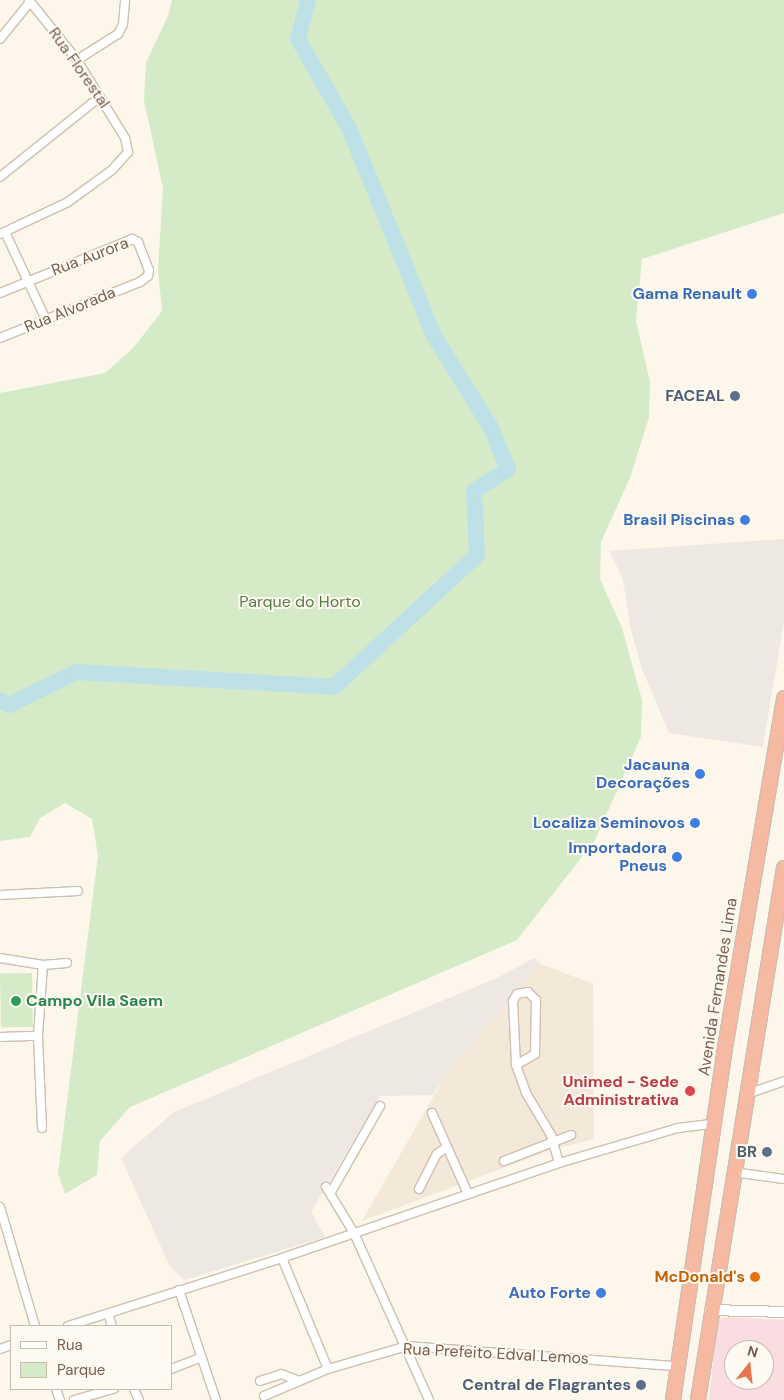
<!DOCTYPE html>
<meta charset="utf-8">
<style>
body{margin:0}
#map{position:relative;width:784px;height:1400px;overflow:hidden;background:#fdf6ea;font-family:"DM Sans",sans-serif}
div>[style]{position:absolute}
.residential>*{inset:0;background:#f4e8d8}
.industrial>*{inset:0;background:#eee8e3}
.medical>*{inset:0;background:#fadde0}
.green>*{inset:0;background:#d5ebc8;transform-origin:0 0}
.river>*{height:16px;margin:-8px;padding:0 8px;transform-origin:8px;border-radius:8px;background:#bee0e7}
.roads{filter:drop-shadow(1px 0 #cfbeaf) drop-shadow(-1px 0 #cfbeaf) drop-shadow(0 1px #cfbeaf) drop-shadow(0 -1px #cfbeaf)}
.street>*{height:8px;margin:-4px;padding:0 4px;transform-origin:4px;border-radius:4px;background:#fff}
.secondary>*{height:10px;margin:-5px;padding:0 5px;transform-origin:5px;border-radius:5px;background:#fff}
.highway>*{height:14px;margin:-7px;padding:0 7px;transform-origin:7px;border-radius:7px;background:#f6baa2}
.dots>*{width:14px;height:14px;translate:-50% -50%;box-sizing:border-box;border:2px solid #fffaf1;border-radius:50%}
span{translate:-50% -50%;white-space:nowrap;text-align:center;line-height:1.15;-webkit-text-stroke:4px #fffaf1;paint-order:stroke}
.street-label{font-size:16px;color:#785d4d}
.shop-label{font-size:16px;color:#366cbe;font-weight:700}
.right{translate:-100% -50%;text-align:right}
.service-label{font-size:16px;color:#4e5e75;font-weight:700}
.park-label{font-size:16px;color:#547e44}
.leisure-label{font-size:16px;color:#27864d;font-weight:700}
.left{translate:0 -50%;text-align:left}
.health-label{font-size:16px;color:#be3a42;font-weight:700}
.food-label{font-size:16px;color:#c56008;font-weight:700}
.legend{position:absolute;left:10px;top:1325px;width:162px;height:65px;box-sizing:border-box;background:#fffaf1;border:1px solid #c9bbaf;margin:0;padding:6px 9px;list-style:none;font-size:15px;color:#785d4d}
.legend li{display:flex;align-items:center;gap:10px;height:25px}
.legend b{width:25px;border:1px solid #c9bbaf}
.north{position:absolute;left:724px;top:1340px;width:50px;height:50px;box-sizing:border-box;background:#fffaf1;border:1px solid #c9bbaf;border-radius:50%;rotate:16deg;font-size:14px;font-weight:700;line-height:20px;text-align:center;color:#785d4d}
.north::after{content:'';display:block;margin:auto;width:18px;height:22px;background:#e57651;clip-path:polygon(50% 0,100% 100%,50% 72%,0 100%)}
</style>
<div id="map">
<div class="residential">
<i style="clip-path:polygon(541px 964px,593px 984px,594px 1139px,554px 1149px,362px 1221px,447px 1073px)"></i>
</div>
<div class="industrial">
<i style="clip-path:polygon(784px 539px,784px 622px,763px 747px,669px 733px,642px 669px,630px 626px,623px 579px,609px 551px)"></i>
<i style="clip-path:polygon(534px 958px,541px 964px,447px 1073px,433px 1095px,380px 1096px,311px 1212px,325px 1237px,184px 1280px,170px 1267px,121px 1158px,174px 1112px,497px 978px)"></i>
</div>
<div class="medical">
<i style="clip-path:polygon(evenodd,725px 1317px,784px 1320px,784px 1400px,709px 1400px,717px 1322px,725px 1317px,734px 1350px,764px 1350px,764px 1380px,734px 1380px,734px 1350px)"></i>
</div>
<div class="green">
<i style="clip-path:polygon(172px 0,784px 0,784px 213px,642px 259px,636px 321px,650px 382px,649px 417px,630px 478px,601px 542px,600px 579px,622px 628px,642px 700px,641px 737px,595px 840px,517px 940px,130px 1107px,100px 1141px,97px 1175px,65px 1194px,58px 1173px,98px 856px,92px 819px,65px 803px,40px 818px,30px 837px,0 841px,0 393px,105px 373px,134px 347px,162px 311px,158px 269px,163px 188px,144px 101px,146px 63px,168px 16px)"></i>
<i style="left:32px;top:973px;width:54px;height:32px;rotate:89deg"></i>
</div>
<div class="river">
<i style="left:0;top:700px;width:10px;rotate:29deg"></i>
<i style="left:9px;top:705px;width:75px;rotate:-26.2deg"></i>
<i style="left:76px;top:672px;width:258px;rotate:3.3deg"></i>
<i style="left:334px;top:687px;width:195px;rotate:-42.7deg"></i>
<i style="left:477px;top:555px;width:64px;rotate:-92.7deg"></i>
<i style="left:474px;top:491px;width:40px;rotate:-32.9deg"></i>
<i style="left:508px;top:469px;width:47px;rotate:-112.7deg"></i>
<i style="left:490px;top:426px;width:106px;rotate:-121.9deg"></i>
<i style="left:434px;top:336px;width:225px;rotate:-112.2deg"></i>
<i style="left:349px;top:128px;width:103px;rotate:-119.8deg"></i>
<i style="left:298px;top:39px;width:40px;rotate:-75.6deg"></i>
</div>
<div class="roads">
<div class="street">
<i style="left:0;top:39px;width:48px;rotate:-51deg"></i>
<i style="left:77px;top:60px;width:49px;rotate:-32.4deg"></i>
<i style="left:118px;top:34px;width:11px;rotate:-63deg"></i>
<i style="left:123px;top:24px;width:24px;rotate:-85deg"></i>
<i style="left:0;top:177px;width:128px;rotate:-38.7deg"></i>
<i style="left:5px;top:232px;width:97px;rotate:65deg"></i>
<i style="left:0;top:234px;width:75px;rotate:-25.2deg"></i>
<i style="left:68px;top:202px;width:54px;rotate:-36deg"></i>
<i style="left:112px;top:170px;width:24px;rotate:-48deg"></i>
<i style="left:128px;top:152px;width:14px;rotate:-102deg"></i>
<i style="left:125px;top:138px;width:92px;rotate:-121.6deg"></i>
<i style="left:77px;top:60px;width:77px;rotate:-128.7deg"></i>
<i style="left:0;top:293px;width:143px;rotate:-22.2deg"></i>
<i style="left:132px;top:239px;width:7px;rotate:27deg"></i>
<i style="left:138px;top:242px;width:30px;rotate:69deg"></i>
<i style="left:149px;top:270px;width:6px;rotate:99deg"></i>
<i style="left:148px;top:276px;width:10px;rotate:143deg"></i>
<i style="left:140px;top:282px;width:151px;rotate:158.2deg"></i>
<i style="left:0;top:895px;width:78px;rotate:-2.9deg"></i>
<i style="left:0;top:958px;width:44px;rotate:9.2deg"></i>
<i style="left:43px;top:965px;width:24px;rotate:-5deg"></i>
<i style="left:0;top:1037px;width:38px;rotate:-2deg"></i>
<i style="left:516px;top:1065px;width:22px;rotate:-30deg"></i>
<i style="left:535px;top:1054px;width:54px;rotate:-88.9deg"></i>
<i style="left:536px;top:1000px;width:11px;rotate:-135deg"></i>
<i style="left:528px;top:992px;width:11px;rotate:170deg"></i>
<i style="left:517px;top:994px;width:8px;rotate:120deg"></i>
<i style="left:513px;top:1001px;width:64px;rotate:87.3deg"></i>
<i style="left:516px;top:1065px;width:30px;rotate:70deg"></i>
<i style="left:526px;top:1093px;width:49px;rotate:59.2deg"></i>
<i style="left:551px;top:1135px;width:29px;rotate:74deg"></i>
<i style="left:747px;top:1094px;width:39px;rotate:-19deg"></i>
<i style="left:432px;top:1113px;width:89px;rotate:66deg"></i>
<i style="left:42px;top:1128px;width:92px;rotate:-92.5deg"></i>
<i style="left:38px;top:1036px;width:71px;rotate:-86deg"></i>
<i style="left:504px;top:1161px;width:72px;rotate:-21.2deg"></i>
<i style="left:733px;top:1172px;width:51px;rotate:7.8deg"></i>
<i style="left:326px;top:1187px;width:54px;rotate:58.7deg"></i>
<i style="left:354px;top:1233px;width:183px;rotate:65.8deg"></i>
<i style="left:419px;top:1189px;width:39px;rotate:-63deg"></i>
<i style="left:437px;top:1154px;width:12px;rotate:-35deg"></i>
<i style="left:331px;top:1192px;width:99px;rotate:-60.3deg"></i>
<i style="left:0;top:1207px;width:124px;rotate:73.6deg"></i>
<i style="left:282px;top:1258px;width:120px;rotate:67.5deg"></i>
<i style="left:179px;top:1290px;width:116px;rotate:71.4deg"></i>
<i style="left:108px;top:1313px;width:14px;rotate:73deg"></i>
<i style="left:68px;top:1326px;width:225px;rotate:-17.6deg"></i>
<i style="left:282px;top:1258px;width:293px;rotate:-18.9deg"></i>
<i style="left:559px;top:1163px;width:124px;rotate:-16.4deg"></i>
<i style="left:678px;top:1128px;width:35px;rotate:-7deg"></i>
<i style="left:0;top:1349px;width:12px;rotate:-20deg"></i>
<i style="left:171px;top:1369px;width:31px;rotate:-21deg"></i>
<i style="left:260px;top:1381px;width:22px;rotate:-18deg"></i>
<i style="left:281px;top:1374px;width:19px;rotate:21deg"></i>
<i style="left:56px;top:1389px;width:12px;rotate:70deg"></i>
<i style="left:134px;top:1389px;width:12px;rotate:66deg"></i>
<i style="left:264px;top:1396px;width:69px;rotate:-22.9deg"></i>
<i style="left:328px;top:1369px;width:82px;rotate:-16.2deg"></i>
<i style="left:407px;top:1346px;width:270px;rotate:4.3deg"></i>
<i style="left:74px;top:1400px;width:41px;rotate:-15.8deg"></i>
</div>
<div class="secondary">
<i style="left:710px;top:1310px;width:74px;rotate:1.5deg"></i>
</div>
<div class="highway">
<i style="left:673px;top:1400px;width:362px;rotate:-81.6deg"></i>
<i style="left:726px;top:1042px;width:349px;rotate:-80.4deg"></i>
<i style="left:698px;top:1400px;width:539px;rotate:-80.82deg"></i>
</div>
</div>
<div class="dots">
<i style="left:752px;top:294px;background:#3f7fe0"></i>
<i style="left:735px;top:396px;background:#5c6f8a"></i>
<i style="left:745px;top:520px;background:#3f7fe0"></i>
<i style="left:700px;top:774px;background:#3f7fe0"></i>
<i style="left:695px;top:823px;background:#3f7fe0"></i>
<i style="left:677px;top:857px;background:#3f7fe0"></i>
<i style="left:16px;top:1001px;background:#2e9e5b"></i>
<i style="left:690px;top:1091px;background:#e0444e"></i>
<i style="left:767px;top:1152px;background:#5c6f8a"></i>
<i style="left:755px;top:1277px;background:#e8710a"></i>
<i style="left:601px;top:1293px;background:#3f7fe0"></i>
<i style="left:641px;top:1385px;background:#5c6f8a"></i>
</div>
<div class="street-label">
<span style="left:79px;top:68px;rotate:55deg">Rua Florestal</span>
<span style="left:90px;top:257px;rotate:-21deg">Rua Aurora</span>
<span style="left:70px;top:310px;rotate:-22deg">Rua Alvorada</span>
<span style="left:718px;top:987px;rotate:-81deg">Avenida Fernandes Lima</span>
<span style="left:496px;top:1354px;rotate:3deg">Rua Prefeito Edval Lemos</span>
</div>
<div class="shop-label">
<span class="right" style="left:742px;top:294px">Gama Renault</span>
<span class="right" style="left:735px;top:520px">Brasil Piscinas</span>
<span class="right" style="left:690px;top:774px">Jacauna<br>Decorações</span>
<span class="right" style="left:685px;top:823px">Localiza Seminovos</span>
<span class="right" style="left:667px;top:857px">Importadora<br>Pneus</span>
<span class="right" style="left:591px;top:1293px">Auto Forte</span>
</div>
<div class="service-label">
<span class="right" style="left:725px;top:396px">FACEAL</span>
<span class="right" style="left:757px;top:1152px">BR</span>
<span class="right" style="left:631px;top:1385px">Central de Flagrantes</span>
</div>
<div class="park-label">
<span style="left:300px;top:602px">Parque do Horto</span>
</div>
<div class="leisure-label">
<span class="left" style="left:26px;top:1001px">Campo Vila Saem</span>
</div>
<div class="health-label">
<span class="right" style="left:679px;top:1091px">Unimed - Sede<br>Administrativa</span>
</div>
<div class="food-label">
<span class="right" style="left:745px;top:1277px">McDonald's</span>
</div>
<ul class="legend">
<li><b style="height:6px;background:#fff"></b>Rua</li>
<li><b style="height:14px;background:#d5ebc8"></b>Parque</li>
</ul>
<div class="north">N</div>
</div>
